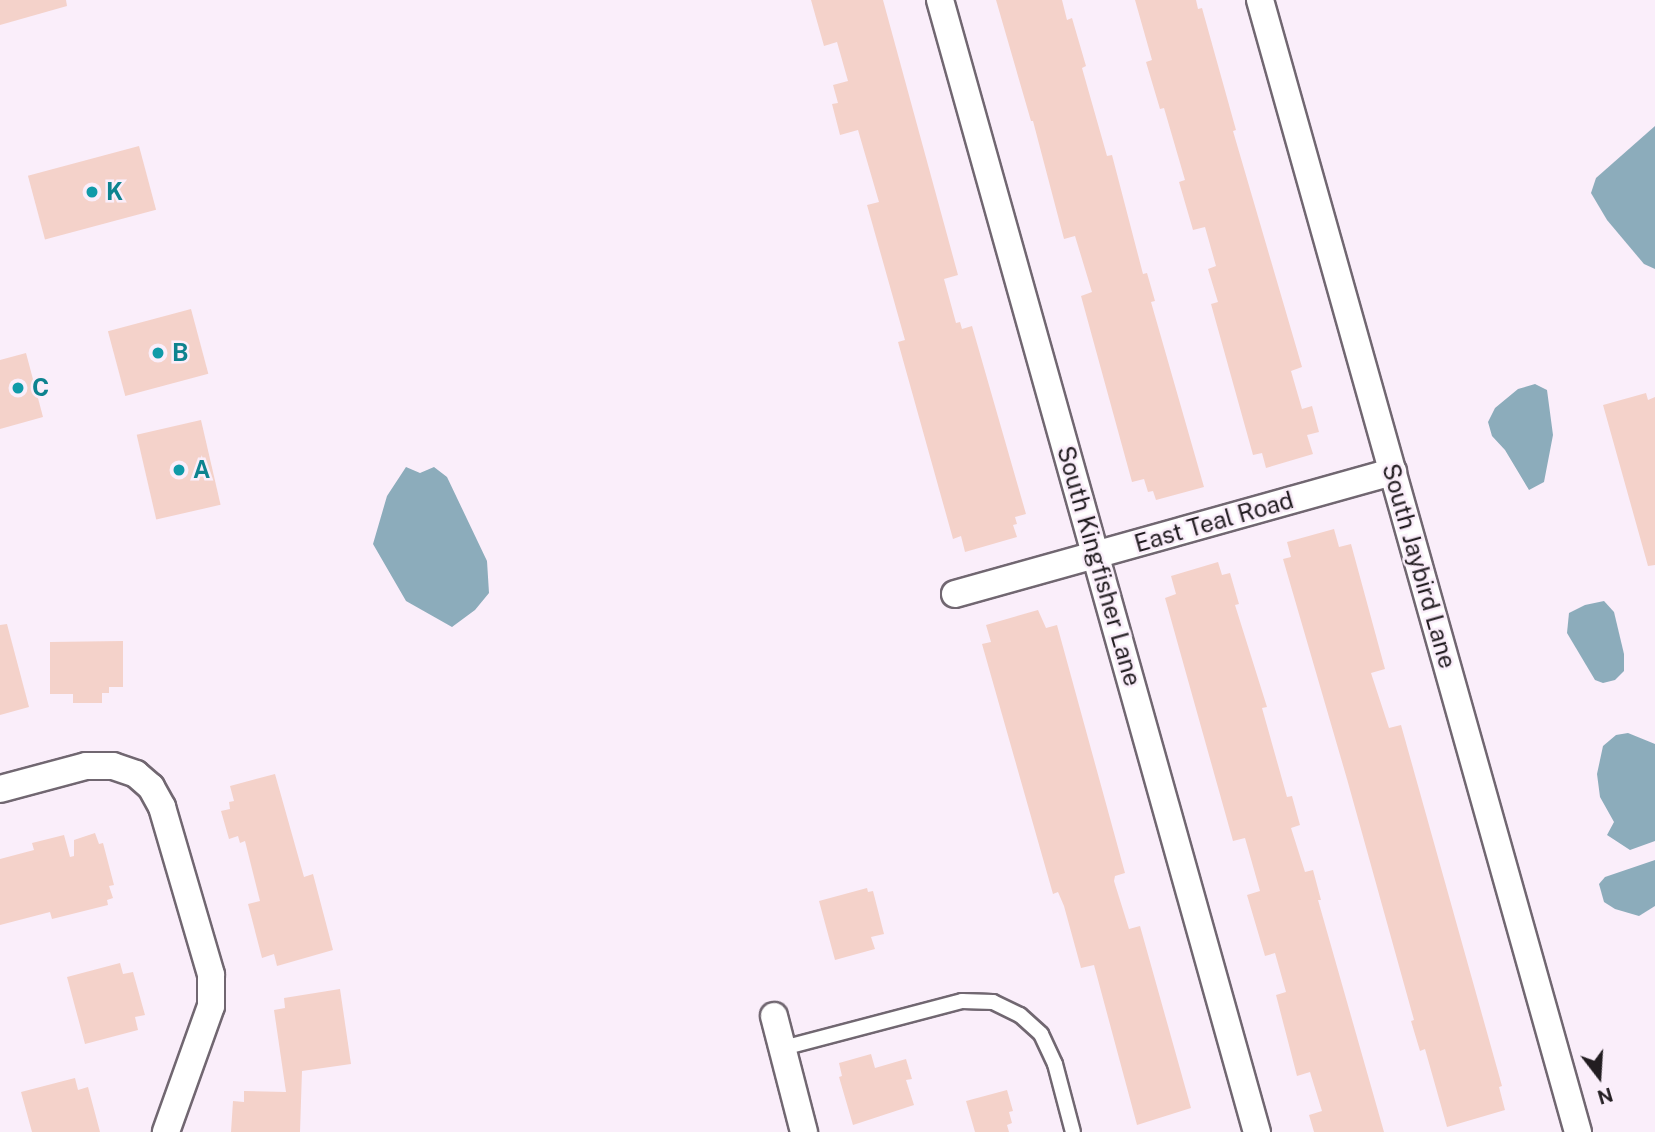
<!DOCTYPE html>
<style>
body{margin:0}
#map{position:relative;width:1655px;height:1132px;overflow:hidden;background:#faeefa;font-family:"Public Sans",sans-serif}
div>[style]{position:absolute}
.water>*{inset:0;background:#8cacbb}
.building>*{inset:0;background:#f4d2ca;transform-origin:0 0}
.roads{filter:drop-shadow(2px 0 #716771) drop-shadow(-2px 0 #716771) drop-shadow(0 2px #716771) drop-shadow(0 -2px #716771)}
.service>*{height:14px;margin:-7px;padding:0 7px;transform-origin:7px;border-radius:7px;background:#fff}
.minor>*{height:26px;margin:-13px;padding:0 13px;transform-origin:13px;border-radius:13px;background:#fff}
.dots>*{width:19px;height:19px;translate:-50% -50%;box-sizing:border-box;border:4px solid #faeefa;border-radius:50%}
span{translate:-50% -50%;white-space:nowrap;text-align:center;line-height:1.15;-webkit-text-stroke:5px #faeefa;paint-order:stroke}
.culture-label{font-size:24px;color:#0d838f;font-weight:700}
.left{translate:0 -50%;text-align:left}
.street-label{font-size:24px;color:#221d21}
.north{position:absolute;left:1564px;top:1041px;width:70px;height:70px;-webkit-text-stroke:5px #faeefa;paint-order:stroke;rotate:163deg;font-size:19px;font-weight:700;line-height:28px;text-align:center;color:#221d21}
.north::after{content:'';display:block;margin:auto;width:24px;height:32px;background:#221d21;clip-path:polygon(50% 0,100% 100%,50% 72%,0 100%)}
</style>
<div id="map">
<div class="water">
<i style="clip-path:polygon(1655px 126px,1655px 269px,1644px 264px,1607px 220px,1591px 193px,1596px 178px)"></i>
<i style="clip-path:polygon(1535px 384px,1547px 390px,1553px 435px,1544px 482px,1529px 490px,1505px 450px,1492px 436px,1488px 422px,1495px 408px,1518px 389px)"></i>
<i style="clip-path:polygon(406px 467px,420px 473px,434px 467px,447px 477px,487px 561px,489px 593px,475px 610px,452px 627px,406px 601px,373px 544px,387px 496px)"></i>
<i style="clip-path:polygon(1604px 601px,1614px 612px,1624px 654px,1624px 671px,1615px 680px,1603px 683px,1595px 680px,1567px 633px,1569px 613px,1585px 605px)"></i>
<i style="clip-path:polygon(1628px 733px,1655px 744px,1655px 841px,1630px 850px,1607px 835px,1614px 822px,1600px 797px,1597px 774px,1603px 746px,1616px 735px)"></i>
<i style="clip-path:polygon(1655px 860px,1655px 906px,1639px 916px,1615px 909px,1604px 902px,1599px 884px,1605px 877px)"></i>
</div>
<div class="building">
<i style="clip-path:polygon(0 0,66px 0,67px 6px,0 25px)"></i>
<i style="clip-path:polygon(811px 0,883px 0,958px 275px,944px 279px,956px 323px,960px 322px,962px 329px,972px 326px,1026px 514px,1015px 517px,1017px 524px,1013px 525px,1017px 537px,965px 552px,961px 536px,953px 539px,898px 342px,905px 340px,867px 205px,879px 202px,858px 130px,840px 135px,832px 104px,838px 103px,833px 85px,848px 81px,837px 42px,824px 46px)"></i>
<i style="clip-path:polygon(996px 0,1062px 0,1067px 20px,1072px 18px,1086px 66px,1082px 68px,1107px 156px,1112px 155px,1143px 274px,1147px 273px,1155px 301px,1151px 302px,1204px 487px,1156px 500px,1153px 491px,1148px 492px,1144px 479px,1132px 482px,1081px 296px,1092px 292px,1075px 236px,1064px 239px,1033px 121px,1031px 121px)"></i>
<i style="clip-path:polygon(1135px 0,1196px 0,1198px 9px,1202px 8px,1236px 130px,1233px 131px,1302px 367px,1291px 371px,1302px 409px,1312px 406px,1319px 432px,1307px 435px,1313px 454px,1266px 468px,1262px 453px,1253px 455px,1211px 304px,1218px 302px,1208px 269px,1216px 266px,1205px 227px,1193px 230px,1179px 182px,1185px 180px,1164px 108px,1160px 109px,1146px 62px,1152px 60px)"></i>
<i style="left:139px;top:146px;width:66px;height:115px;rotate:75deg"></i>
<i style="left:191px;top:309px;width:67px;height:86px;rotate:75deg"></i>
<i style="clip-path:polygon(26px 353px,43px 417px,0 429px,0 360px)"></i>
<i style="clip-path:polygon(1646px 393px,1648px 400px,1655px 397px,1655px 565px,1648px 566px,1603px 405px)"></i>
<i style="left:201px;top:420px;width:87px;height:66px;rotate:77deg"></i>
<i style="clip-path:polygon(1334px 529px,1339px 547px,1351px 544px,1385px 669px,1371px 673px,1389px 728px,1401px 725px,1502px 1086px,1499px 1087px,1505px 1110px,1447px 1127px,1425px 1049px,1420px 1051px,1411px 1021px,1414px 1020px,1347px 779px,1283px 559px,1291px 557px,1287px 542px)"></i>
<i style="clip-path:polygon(1218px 562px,1222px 575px,1230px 573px,1239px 604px,1235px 605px,1267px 707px,1262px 708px,1287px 797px,1292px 796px,1300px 825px,1291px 828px,1305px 872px,1313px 870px,1321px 900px,1318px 900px,1384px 1132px,1314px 1132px,1309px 1115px,1322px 1111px,1310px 1072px,1297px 1076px,1276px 995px,1286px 992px,1275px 953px,1265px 956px,1247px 895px,1260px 891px,1245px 838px,1233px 841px,1165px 598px,1176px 594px,1171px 576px)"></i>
<i style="clip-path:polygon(1038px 610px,1046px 628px,1057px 625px,1125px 873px,1115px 876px,1114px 881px,1129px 929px,1140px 926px,1191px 1108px,1137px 1125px,1094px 965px,1081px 968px,1064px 906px,1058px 892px,1053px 894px,982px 644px,991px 642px,986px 625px)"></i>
<i style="clip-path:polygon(7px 624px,29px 707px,0 715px,0 625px)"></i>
<i style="clip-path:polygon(123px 641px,123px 687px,109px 687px,109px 693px,102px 693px,102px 703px,73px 703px,73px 694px,50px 694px,50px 642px)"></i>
<i style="clip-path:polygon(275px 774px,304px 877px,313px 874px,333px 950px,277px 966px,274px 954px,262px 958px,248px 904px,260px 901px,245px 841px,240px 843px,238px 836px,229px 839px,221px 811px,230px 809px,229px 802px,234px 801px,230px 786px)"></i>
<i style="clip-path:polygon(95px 833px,99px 844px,103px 843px,114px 885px,109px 886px,113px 898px,107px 900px,108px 905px,52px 919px,50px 912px,0 925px,0 859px,34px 850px,32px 843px,64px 835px,70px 857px,74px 856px,74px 840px)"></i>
<i style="clip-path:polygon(867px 888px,868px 892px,873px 891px,884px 934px,871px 937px,875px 949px,835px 960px,819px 901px)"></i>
<i style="clip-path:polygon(120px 963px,123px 974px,133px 972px,145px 1015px,135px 1017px,138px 1030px,85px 1044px,67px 977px)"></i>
<i style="clip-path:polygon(340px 989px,351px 1064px,302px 1071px,300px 1132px,231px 1132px,233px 1101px,244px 1102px,244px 1091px,286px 1092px,274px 1010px,285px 1008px,284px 998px)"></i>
<i style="clip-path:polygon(871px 1054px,875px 1068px,906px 1059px,912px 1079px,906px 1080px,914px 1105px,853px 1125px,839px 1077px,842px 1076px,839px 1063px)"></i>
<i style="clip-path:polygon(75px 1078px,78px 1090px,88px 1087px,100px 1132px,32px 1132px,21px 1092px)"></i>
<i style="clip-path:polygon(1007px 1090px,1013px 1111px,1009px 1112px,1012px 1123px,1007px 1125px,1009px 1132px,975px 1132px,966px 1101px)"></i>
</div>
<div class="roads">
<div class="service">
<i style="left:783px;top:1048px;width:185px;rotate:-14.7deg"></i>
<i style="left:962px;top:1001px;width:31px;rotate:2deg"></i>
<i style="left:993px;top:1002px;width:30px;rotate:26deg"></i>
<i style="left:1020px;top:1015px;width:28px;rotate:42deg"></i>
<i style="left:1041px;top:1034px;width:33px;rotate:65deg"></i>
<i style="left:1055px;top:1064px;width:70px;rotate:75.2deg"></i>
</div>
<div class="minor">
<i style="left:940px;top:0;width:1176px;rotate:74.36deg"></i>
<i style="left:1260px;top:0;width:1176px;rotate:74.31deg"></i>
<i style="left:955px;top:594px;width:455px;rotate:-15.6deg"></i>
<i style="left:0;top:789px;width:89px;rotate:-15deg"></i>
<i style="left:86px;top:766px;width:27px"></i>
<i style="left:113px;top:766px;width:24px;rotate:19deg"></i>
<i style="left:136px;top:774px;width:20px;rotate:41deg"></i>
<i style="left:151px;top:787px;width:23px;rotate:61deg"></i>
<i style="left:162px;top:807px;width:175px;rotate:73.7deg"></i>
<i style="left:211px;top:975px;width:31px;rotate:90deg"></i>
<i style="left:211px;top:1006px;width:134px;rotate:109.7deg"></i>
<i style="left:774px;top:1016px;width:120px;rotate:75.5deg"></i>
</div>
</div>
<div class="dots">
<i style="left:92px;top:192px;background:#0f9aa8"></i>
<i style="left:158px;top:353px;background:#0f9aa8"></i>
<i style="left:18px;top:388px;background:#0f9aa8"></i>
<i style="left:179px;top:470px;background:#0f9aa8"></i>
</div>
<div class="culture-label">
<span class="left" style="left:106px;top:192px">K</span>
<span class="left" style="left:172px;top:353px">B</span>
<span class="left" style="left:32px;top:388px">C</span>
<span class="left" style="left:193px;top:470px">A</span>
</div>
<div class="street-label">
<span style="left:1214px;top:522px;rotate:-16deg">East Teal Road</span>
<span style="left:1099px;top:566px;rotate:74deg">South Kingfisher Lane</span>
<span style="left:1419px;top:566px;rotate:74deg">South Jaybird Lane</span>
</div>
<div class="north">N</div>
</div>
